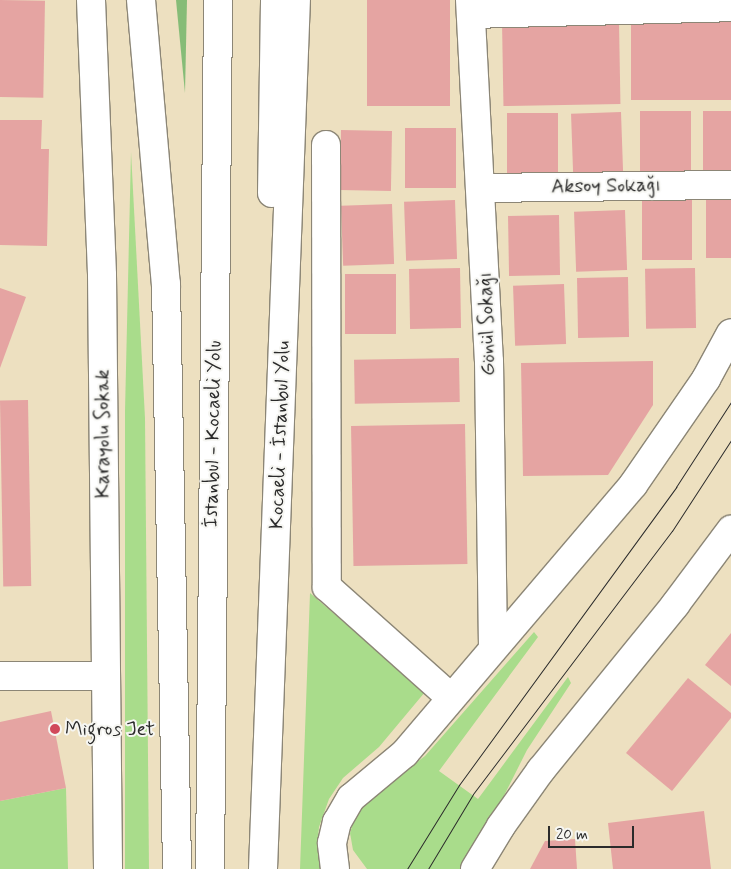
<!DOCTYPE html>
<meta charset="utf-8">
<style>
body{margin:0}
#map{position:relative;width:731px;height:869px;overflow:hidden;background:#ede0c0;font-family:Mynerve,sans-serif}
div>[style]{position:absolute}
.green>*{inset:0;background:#a9dc8b}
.forest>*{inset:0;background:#86bc77}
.building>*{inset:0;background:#e5a4a2;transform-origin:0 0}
.roads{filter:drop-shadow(1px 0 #8c8676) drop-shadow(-1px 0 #8c8676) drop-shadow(0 1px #8c8676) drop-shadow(0 -1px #8c8676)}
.street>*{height:28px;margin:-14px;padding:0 14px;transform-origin:14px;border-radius:14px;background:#fff}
.secondary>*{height:28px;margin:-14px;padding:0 14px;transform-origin:14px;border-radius:14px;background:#fff}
.highway>*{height:28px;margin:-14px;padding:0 14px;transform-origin:14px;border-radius:14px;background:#fff}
.tram>*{height:1px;margin:-0.5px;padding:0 0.5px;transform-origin:0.5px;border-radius:0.5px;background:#2b2b2b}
.dots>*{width:14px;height:14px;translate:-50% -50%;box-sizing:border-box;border:2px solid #f6f6f2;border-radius:50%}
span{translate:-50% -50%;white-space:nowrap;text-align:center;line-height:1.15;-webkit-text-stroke:4px #f6f6f2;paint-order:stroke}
.street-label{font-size:20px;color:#2b2b2b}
.poi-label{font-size:20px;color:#2b2b2b}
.left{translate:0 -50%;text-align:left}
.scale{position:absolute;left:548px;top:826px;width:86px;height:22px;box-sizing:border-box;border:2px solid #2b2b2b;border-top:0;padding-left:6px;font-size:15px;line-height:18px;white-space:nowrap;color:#2b2b2b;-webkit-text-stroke:4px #f6f6f2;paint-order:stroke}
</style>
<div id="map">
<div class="green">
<i style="clip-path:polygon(131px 152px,145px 418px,149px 869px,125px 869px,125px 411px)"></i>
<i style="clip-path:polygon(310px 593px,425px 692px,379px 747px,343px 778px,329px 799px,319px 827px,317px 848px,322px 869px,300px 869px)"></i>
<i style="clip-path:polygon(534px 632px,538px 637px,439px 771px,478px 799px,568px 677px,571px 683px,527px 750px,467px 869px,367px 869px,353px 850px,350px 833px,355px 816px,365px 801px,425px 756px)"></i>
<i style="clip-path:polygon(66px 788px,68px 869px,0 869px,0 801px)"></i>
</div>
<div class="forest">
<i style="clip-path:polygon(176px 0,187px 0,185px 93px)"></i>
</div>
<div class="building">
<i style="left:0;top:0;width:45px;height:97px;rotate:1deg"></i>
<i style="left:367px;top:0;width:83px;height:106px"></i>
<i style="left:731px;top:17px;width:83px;height:100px;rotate:90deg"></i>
<i style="left:619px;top:21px;width:83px;height:117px;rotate:89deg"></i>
<i style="left:691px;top:111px;width:60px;height:51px;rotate:90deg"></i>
<i style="left:703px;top:111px;width:28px;height:60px"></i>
<i style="left:621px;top:112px;width:60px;height:50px;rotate:88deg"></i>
<i style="left:507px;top:113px;width:51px;height:60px"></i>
<i style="clip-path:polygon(0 120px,42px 120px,41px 149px,49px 149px,47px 246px,0 245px)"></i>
<i style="left:456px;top:128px;width:60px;height:51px;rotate:90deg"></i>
<i style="left:341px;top:130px;width:51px;height:60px;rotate:1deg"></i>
<i style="left:731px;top:198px;width:60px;height:25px;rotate:90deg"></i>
<i style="left:455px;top:200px;width:59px;height:51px;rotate:88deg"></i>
<i style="left:642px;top:200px;width:50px;height:60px"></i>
<i style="left:392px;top:204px;width:60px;height:51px;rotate:88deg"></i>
<i style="left:625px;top:210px;width:60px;height:51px;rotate:88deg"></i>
<i style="left:559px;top:215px;width:60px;height:51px;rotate:89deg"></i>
<i style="left:460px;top:268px;width:60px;height:51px;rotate:89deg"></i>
<i style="left:695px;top:268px;width:60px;height:50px;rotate:89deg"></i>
<i style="left:345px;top:274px;width:51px;height:60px"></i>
<i style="left:628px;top:277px;width:60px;height:51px;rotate:89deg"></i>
<i style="left:564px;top:284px;width:60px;height:51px;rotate:88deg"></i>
<i style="clip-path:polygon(0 288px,26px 297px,0 368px)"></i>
<i style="left:459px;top:358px;width:44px;height:105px;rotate:89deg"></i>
<i style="clip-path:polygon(653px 361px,653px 405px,608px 475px,523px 476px,521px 363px)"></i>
<i style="left:28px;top:400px;width:186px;height:28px;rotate:89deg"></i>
<i style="left:465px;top:424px;width:140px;height:114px;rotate:89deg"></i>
<i style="clip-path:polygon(731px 633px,731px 686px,705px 665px)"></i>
<i style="clip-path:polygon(688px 678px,731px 713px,731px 718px,672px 791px,626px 753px)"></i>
<i style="clip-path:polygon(51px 711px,66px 788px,0 801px,0 722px)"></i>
<i style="clip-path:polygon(704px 811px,711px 869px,613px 869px,608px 823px)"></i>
<i style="clip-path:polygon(575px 839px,577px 869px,530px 869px,545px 841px)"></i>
</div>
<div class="roads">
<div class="street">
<i style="left:470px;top:0;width:361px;rotate:87deg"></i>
<i style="left:489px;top:361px;width:286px;rotate:89.2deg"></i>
<i style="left:471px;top:14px;width:260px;rotate:-1.5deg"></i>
<i style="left:326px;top:145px;width:442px;rotate:89.9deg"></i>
<i style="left:327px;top:587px;width:165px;rotate:41.8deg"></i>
<i style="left:481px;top:188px;width:250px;rotate:-0.7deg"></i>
<i style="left:0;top:676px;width:105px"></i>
</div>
<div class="secondary">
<i style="left:91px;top:0;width:275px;rotate:87.7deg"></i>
<i style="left:102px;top:275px;width:594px;rotate:89.42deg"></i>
<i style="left:335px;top:869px;width:26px;rotate:-97deg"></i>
<i style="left:332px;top:843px;width:22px;rotate:-77deg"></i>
<i style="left:337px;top:822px;width:28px;rotate:-60deg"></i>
<i style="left:351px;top:798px;width:70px;rotate:-39.8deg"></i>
<i style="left:405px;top:753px;width:352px;rotate:-49.6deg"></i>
<i style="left:633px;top:485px;width:129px;rotate:-55.4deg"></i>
<i style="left:706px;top:379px;width:52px;rotate:-61.5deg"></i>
<i style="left:475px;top:869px;width:50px;rotate:-58.8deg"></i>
<i style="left:501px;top:826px;width:69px;rotate:-54.5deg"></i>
<i style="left:541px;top:770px;width:213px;rotate:-50.9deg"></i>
<i style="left:675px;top:605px;width:94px;rotate:-53.3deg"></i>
</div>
<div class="highway">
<i style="left:141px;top:0;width:285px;rotate:85deg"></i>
<i style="left:166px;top:284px;width:585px;rotate:88.92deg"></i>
<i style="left:272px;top:193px;width:193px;rotate:-89.1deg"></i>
<i style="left:210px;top:869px;width:869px;rotate:-89.47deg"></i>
<i style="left:263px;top:869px;width:870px;rotate:-87.83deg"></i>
</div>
</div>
<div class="tram">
<i style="left:407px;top:869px;width:99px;rotate:-58.2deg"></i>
<i style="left:459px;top:785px;width:369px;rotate:-53.9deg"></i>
<i style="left:676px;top:487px;width:101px;rotate:-57.1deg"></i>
<i style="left:428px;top:869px;width:87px;rotate:-59deg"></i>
<i style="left:473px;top:794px;width:330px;rotate:-52.9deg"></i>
<i style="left:672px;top:531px;width:108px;rotate:-57deg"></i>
</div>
<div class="dots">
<i style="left:55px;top:729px;background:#d1495b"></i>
</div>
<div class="street-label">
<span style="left:606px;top:186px;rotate:-1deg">Aksoy Sokağı</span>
<span style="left:487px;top:324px;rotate:-92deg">Gönül Sokağı</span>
<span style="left:103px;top:434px;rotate:-90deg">Karayolu Sokak</span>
<span style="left:213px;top:434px;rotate:-89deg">İstanbul - Kocaeli Yolu</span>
<span style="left:280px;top:435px;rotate:-88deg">Kocaeli - İstanbul Yolu</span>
</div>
<div class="poi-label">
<span class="left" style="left:65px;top:729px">Migros Jet</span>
</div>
<div class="scale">20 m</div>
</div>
